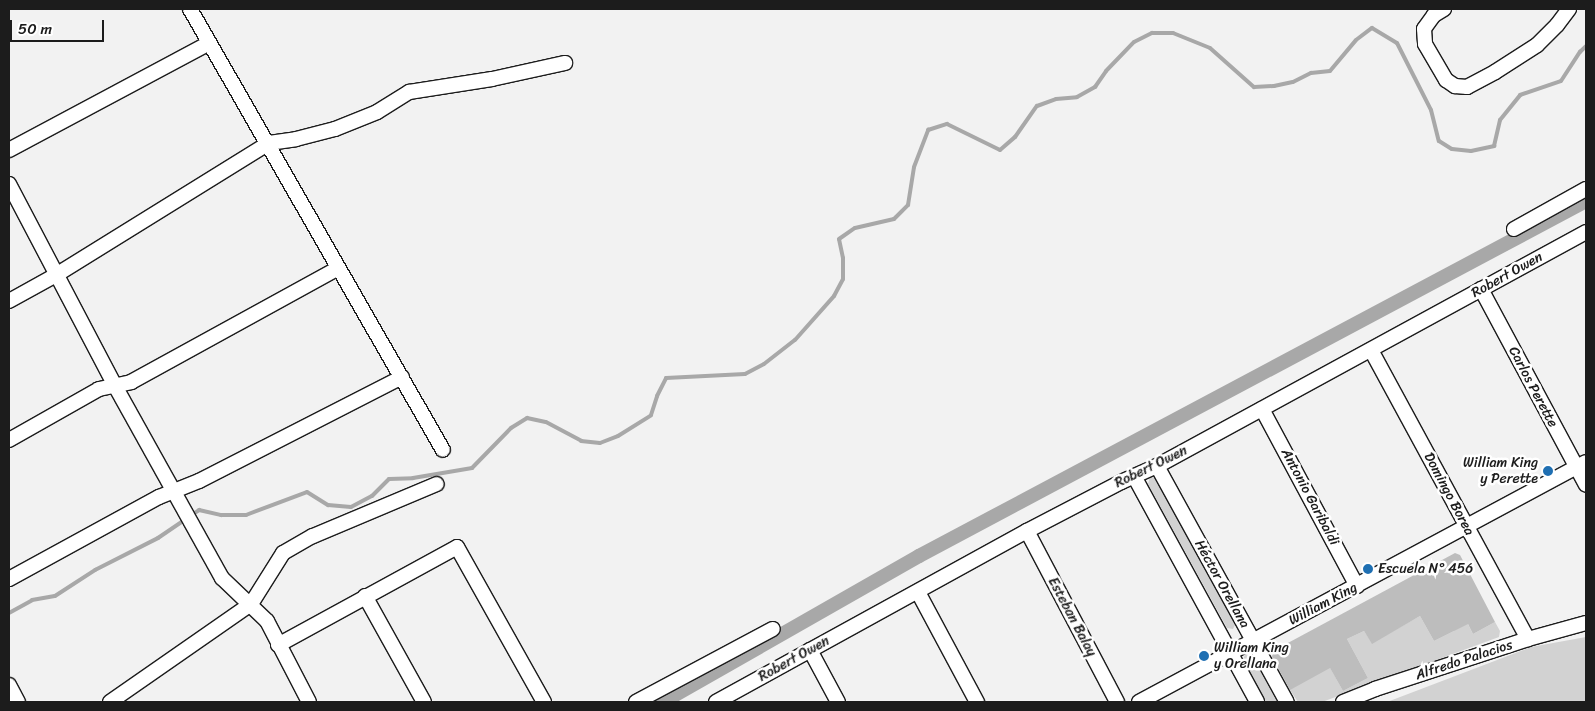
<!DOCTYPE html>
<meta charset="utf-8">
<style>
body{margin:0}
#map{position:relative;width:1595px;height:711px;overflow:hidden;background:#f2f2f2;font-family:Sriracha,sans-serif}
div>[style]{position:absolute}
.green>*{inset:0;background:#d2d2d2}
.stream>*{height:4px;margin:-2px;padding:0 2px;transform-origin:2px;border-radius:2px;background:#a8a8a8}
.canal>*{height:14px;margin:-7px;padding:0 7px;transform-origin:7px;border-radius:7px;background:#a8a8a8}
.building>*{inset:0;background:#bdbdbd}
.roads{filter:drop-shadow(1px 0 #1c1c1c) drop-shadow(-1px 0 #1c1c1c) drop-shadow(0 1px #1c1c1c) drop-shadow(0 -1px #1c1c1c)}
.minor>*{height:14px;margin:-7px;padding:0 7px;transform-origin:7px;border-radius:7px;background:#fff}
.dots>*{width:14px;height:14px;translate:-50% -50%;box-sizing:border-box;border:2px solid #fff;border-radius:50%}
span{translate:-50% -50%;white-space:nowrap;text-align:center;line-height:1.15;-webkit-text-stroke:5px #fff;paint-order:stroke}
.street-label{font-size:14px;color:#1c1c1c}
.poi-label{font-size:14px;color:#1c1c1c}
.right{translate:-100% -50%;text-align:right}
.left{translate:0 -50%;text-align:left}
.frame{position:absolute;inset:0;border:10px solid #1c1c1c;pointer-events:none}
.scale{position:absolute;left:10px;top:20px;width:94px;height:22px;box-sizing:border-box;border:2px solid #1c1c1c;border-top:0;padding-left:6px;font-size:15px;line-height:18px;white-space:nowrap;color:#1c1c1c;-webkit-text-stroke:4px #fff;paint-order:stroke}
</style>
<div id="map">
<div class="green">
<i style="clip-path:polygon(1150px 477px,1156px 478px,1236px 623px,1233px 629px,1227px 628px,1148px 484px)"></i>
<i style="clip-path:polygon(1449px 587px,1473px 634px,1495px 622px,1500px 631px,1499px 637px,1322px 702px,1298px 702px,1290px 690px,1313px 637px,1343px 691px,1368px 678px,1347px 639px,1364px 631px,1372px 643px,1420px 616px,1434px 641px,1454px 631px)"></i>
<i style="clip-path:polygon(1586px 637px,1586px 702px,1387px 702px,1531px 647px)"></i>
<i style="clip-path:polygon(1245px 654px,1252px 656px,1277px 702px,1265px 702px,1243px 661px)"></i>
</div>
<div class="stream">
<i style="left:9px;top:613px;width:26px;rotate:-29deg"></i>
<i style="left:32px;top:600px;width:23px;rotate:-10deg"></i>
<i style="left:55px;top:596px;width:48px;rotate:-33deg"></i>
<i style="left:95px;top:570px;width:71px;rotate:-26.9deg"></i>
<i style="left:158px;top:538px;width:50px;rotate:-34.3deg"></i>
<i style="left:199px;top:510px;width:23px;rotate:13deg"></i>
<i style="left:221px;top:515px;width:25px"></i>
<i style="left:246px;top:515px;width:65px;rotate:-20.7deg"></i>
<i style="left:307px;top:492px;width:25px;rotate:32deg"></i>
<i style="left:328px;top:505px;width:23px;rotate:5deg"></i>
<i style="left:351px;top:507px;width:24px;rotate:-28deg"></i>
<i style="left:372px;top:496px;width:24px;rotate:-45deg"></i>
<i style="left:389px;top:479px;width:24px;rotate:-2deg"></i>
<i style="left:413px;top:478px;width:60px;rotate:-9.6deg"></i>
<i style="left:472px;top:468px;width:56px;rotate:-45.7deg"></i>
<i style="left:511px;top:428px;width:19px;rotate:-32deg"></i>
<i style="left:527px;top:418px;width:19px;rotate:12deg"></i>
<i style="left:546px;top:422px;width:40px;rotate:28deg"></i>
<i style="left:581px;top:441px;width:19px;rotate:6deg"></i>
<i style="left:600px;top:443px;width:19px;rotate:-21deg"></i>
<i style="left:618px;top:436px;width:39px;rotate:-32deg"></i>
<i style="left:651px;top:415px;width:20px;rotate:-72deg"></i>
<i style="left:657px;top:396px;width:20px;rotate:-63deg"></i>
<i style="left:666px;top:378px;width:79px;rotate:-2.9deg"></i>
<i style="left:745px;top:374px;width:21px;rotate:-28deg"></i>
<i style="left:764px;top:364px;width:39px;rotate:-38deg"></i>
<i style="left:795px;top:340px;width:59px;rotate:-48.4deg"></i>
<i style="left:834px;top:296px;width:19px;rotate:-62deg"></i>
<i style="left:843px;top:279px;width:21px;rotate:-90deg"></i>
<i style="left:843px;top:258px;width:19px;rotate:-102deg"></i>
<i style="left:839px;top:239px;width:19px;rotate:-35deg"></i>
<i style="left:855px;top:228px;width:40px;rotate:-13deg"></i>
<i style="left:894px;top:219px;width:20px;rotate:-45deg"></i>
<i style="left:908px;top:205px;width:38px;rotate:-81deg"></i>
<i style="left:914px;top:167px;width:40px;rotate:-69deg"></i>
<i style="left:928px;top:130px;width:20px;rotate:-18deg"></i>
<i style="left:947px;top:124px;width:59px;rotate:26.1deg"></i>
<i style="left:1000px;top:150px;width:20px;rotate:-41deg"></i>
<i style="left:1015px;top:137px;width:38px;rotate:-55deg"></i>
<i style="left:1037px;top:106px;width:20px;rotate:-20deg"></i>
<i style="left:1056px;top:99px;width:21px;rotate:-5deg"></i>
<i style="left:1077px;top:97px;width:21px;rotate:-29deg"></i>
<i style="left:1095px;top:87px;width:19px;rotate:-55deg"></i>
<i style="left:1106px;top:71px;width:40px;rotate:-46deg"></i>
<i style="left:1134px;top:42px;width:20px;rotate:-27deg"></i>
<i style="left:1152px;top:33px;width:21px"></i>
<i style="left:1173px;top:33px;width:40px;rotate:22deg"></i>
<i style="left:1210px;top:48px;width:59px;rotate:41.6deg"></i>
<i style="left:1254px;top:87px;width:20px;rotate:-3deg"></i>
<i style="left:1274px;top:86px;width:19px;rotate:-12deg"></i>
<i style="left:1293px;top:82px;width:20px;rotate:-27deg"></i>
<i style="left:1311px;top:73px;width:19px;rotate:-6deg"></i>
<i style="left:1330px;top:71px;width:40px;rotate:-50deg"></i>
<i style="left:1356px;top:40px;width:20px;rotate:-37deg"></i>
<i style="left:1372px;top:28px;width:29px;rotate:31deg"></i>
<i style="left:1397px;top:43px;width:75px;rotate:63.1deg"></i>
<i style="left:1431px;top:110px;width:32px;rotate:76deg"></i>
<i style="left:1439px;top:141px;width:15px;rotate:32deg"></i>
<i style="left:1452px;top:149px;width:19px;rotate:6deg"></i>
<i style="left:1471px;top:151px;width:24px;rotate:-12deg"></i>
<i style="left:1494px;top:146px;width:27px;rotate:-77deg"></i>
<i style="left:1500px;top:120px;width:32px;rotate:-51deg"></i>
<i style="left:1520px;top:95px;width:43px;rotate:-18.9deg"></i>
<i style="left:1561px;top:81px;width:35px;rotate:-57deg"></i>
<i style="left:1580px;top:52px;width:8px;rotate:-45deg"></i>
</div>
<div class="canal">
<i style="left:663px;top:702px;width:295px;rotate:-29.7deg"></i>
<i style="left:919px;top:556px;width:756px;rotate:-28.02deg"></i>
</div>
<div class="building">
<i style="clip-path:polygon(1455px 553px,1460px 555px,1495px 622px,1473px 634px,1468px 624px,1434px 641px,1420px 616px,1372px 644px,1364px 631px,1347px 639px,1368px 678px,1343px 691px,1330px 668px,1290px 690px,1272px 657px,1273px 651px)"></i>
</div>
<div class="roads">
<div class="minor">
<i style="left:190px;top:9px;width:508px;rotate:60.16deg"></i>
<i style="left:1444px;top:9px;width:12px;rotate:149deg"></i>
<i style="left:1434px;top:15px;width:17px;rotate:126deg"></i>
<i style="left:1424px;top:29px;width:15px;rotate:86deg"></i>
<i style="left:1425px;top:44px;width:42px;rotate:59.7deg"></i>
<i style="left:1446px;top:80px;width:11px;rotate:34deg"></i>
<i style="left:1455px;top:86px;width:12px;rotate:5deg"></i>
<i style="left:1467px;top:87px;width:32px;rotate:-28deg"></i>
<i style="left:1495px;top:72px;width:50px;rotate:-32.7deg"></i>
<i style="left:1537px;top:45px;width:28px;rotate:-45deg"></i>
<i style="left:1557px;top:25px;width:20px;rotate:-53deg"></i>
<i style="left:9px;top:150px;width:227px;rotate:-28.1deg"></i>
<i style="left:9px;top:184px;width:226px;rotate:62.3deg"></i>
<i style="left:114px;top:384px;width:222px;rotate:60.9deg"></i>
<i style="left:222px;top:578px;width:62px;rotate:43.7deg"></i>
<i style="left:267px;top:621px;width:91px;rotate:62.6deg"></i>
<i style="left:1514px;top:229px;width:82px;rotate:-29.1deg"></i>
<i style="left:1481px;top:289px;width:222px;rotate:61.8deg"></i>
<i style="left:9px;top:301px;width:54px;rotate:-29deg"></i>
<i style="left:56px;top:275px;width:251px;rotate:-31.8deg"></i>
<i style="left:269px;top:143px;width:27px;rotate:-8deg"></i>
<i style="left:296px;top:139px;width:40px;rotate:-14.4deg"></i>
<i style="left:335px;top:129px;width:45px;rotate:-22deg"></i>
<i style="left:377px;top:112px;width:38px;rotate:-32deg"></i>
<i style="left:409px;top:92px;width:84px;rotate:-8.9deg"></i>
<i style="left:492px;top:79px;width:75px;rotate:-12.4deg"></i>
<i style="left:1371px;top:350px;width:329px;rotate:61.5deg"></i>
<i style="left:1262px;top:409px;width:201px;rotate:61.8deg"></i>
<i style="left:9px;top:440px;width:103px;rotate:-29.5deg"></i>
<i style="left:99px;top:389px;width:33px;rotate:-12deg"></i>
<i style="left:131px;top:382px;width:236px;rotate:-28.8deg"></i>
<i style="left:1157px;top:466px;width:269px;rotate:61.2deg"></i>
<i style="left:1134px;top:476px;width:257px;rotate:61.4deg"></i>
<i style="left:1027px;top:531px;width:193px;rotate:62.2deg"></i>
<i style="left:9px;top:579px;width:171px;rotate:-28.7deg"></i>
<i style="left:159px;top:497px;width:43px;rotate:-21.8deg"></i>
<i style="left:199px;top:481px;width:228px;rotate:-27.1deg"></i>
<i style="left:918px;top:592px;width:125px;rotate:61.8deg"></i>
<i style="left:365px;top:596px;width:121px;rotate:60.9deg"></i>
<i style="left:278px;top:645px;width:204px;rotate:-28.7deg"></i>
<i style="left:457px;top:547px;width:178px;rotate:60.7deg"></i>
<i style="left:810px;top:650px;width:59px;rotate:61.7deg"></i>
<i style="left:9px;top:685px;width:19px;rotate:62deg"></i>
<i style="left:110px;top:702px;width:172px;rotate:-34.8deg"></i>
<i style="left:251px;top:604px;width:60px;rotate:-57.9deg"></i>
<i style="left:283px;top:553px;width:34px;rotate:-30deg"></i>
<i style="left:313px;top:536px;width:134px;rotate:-22.8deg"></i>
<i style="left:636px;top:702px;width:155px;rotate:-28.1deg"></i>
<i style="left:716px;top:702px;width:355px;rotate:-28.8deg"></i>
<i style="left:1027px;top:531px;width:106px;rotate:-27.5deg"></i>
<i style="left:1121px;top:482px;width:39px;rotate:-24deg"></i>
<i style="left:1157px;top:466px;width:489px;rotate:-28.6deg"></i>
<i style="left:1139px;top:702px;width:507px;rotate:-28.23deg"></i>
<i style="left:1343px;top:702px;width:35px;rotate:-22deg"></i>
<i style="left:1375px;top:689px;width:161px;rotate:-18.1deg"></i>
<i style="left:1528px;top:639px;width:60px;rotate:-15.4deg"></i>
</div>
</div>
<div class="dots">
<i style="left:1548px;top:471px;background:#1f6fb2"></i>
<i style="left:1368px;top:569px;background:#1f6fb2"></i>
<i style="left:1204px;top:656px;background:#1f6fb2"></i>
</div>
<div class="street-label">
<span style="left:1507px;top:275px;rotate:-29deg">Robert Owen</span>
<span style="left:1533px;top:387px;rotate:62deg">Carlos Perette</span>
<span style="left:1151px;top:467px;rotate:-26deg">Robert Owen</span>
<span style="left:1449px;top:494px;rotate:62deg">Domingo Borea</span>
<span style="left:1310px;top:497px;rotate:62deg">Antonio Garibaldi</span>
<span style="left:1222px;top:584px;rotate:61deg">Héctor Orellana</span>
<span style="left:1323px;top:604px;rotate:-28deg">William King</span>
<span style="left:1072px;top:617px;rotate:62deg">Esteban Balay</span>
<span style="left:794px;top:659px;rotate:-29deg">Robert Owen</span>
<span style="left:1464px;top:660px;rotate:-18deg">Alfredo Palacios</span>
</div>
<div class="poi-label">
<span class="right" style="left:1538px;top:471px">William King<br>y Perette</span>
<span class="left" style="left:1378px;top:569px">Escuela N° 456</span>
<span class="left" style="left:1214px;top:656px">William King<br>y Orellana</span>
</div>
<div class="frame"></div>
<div class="scale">50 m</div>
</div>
